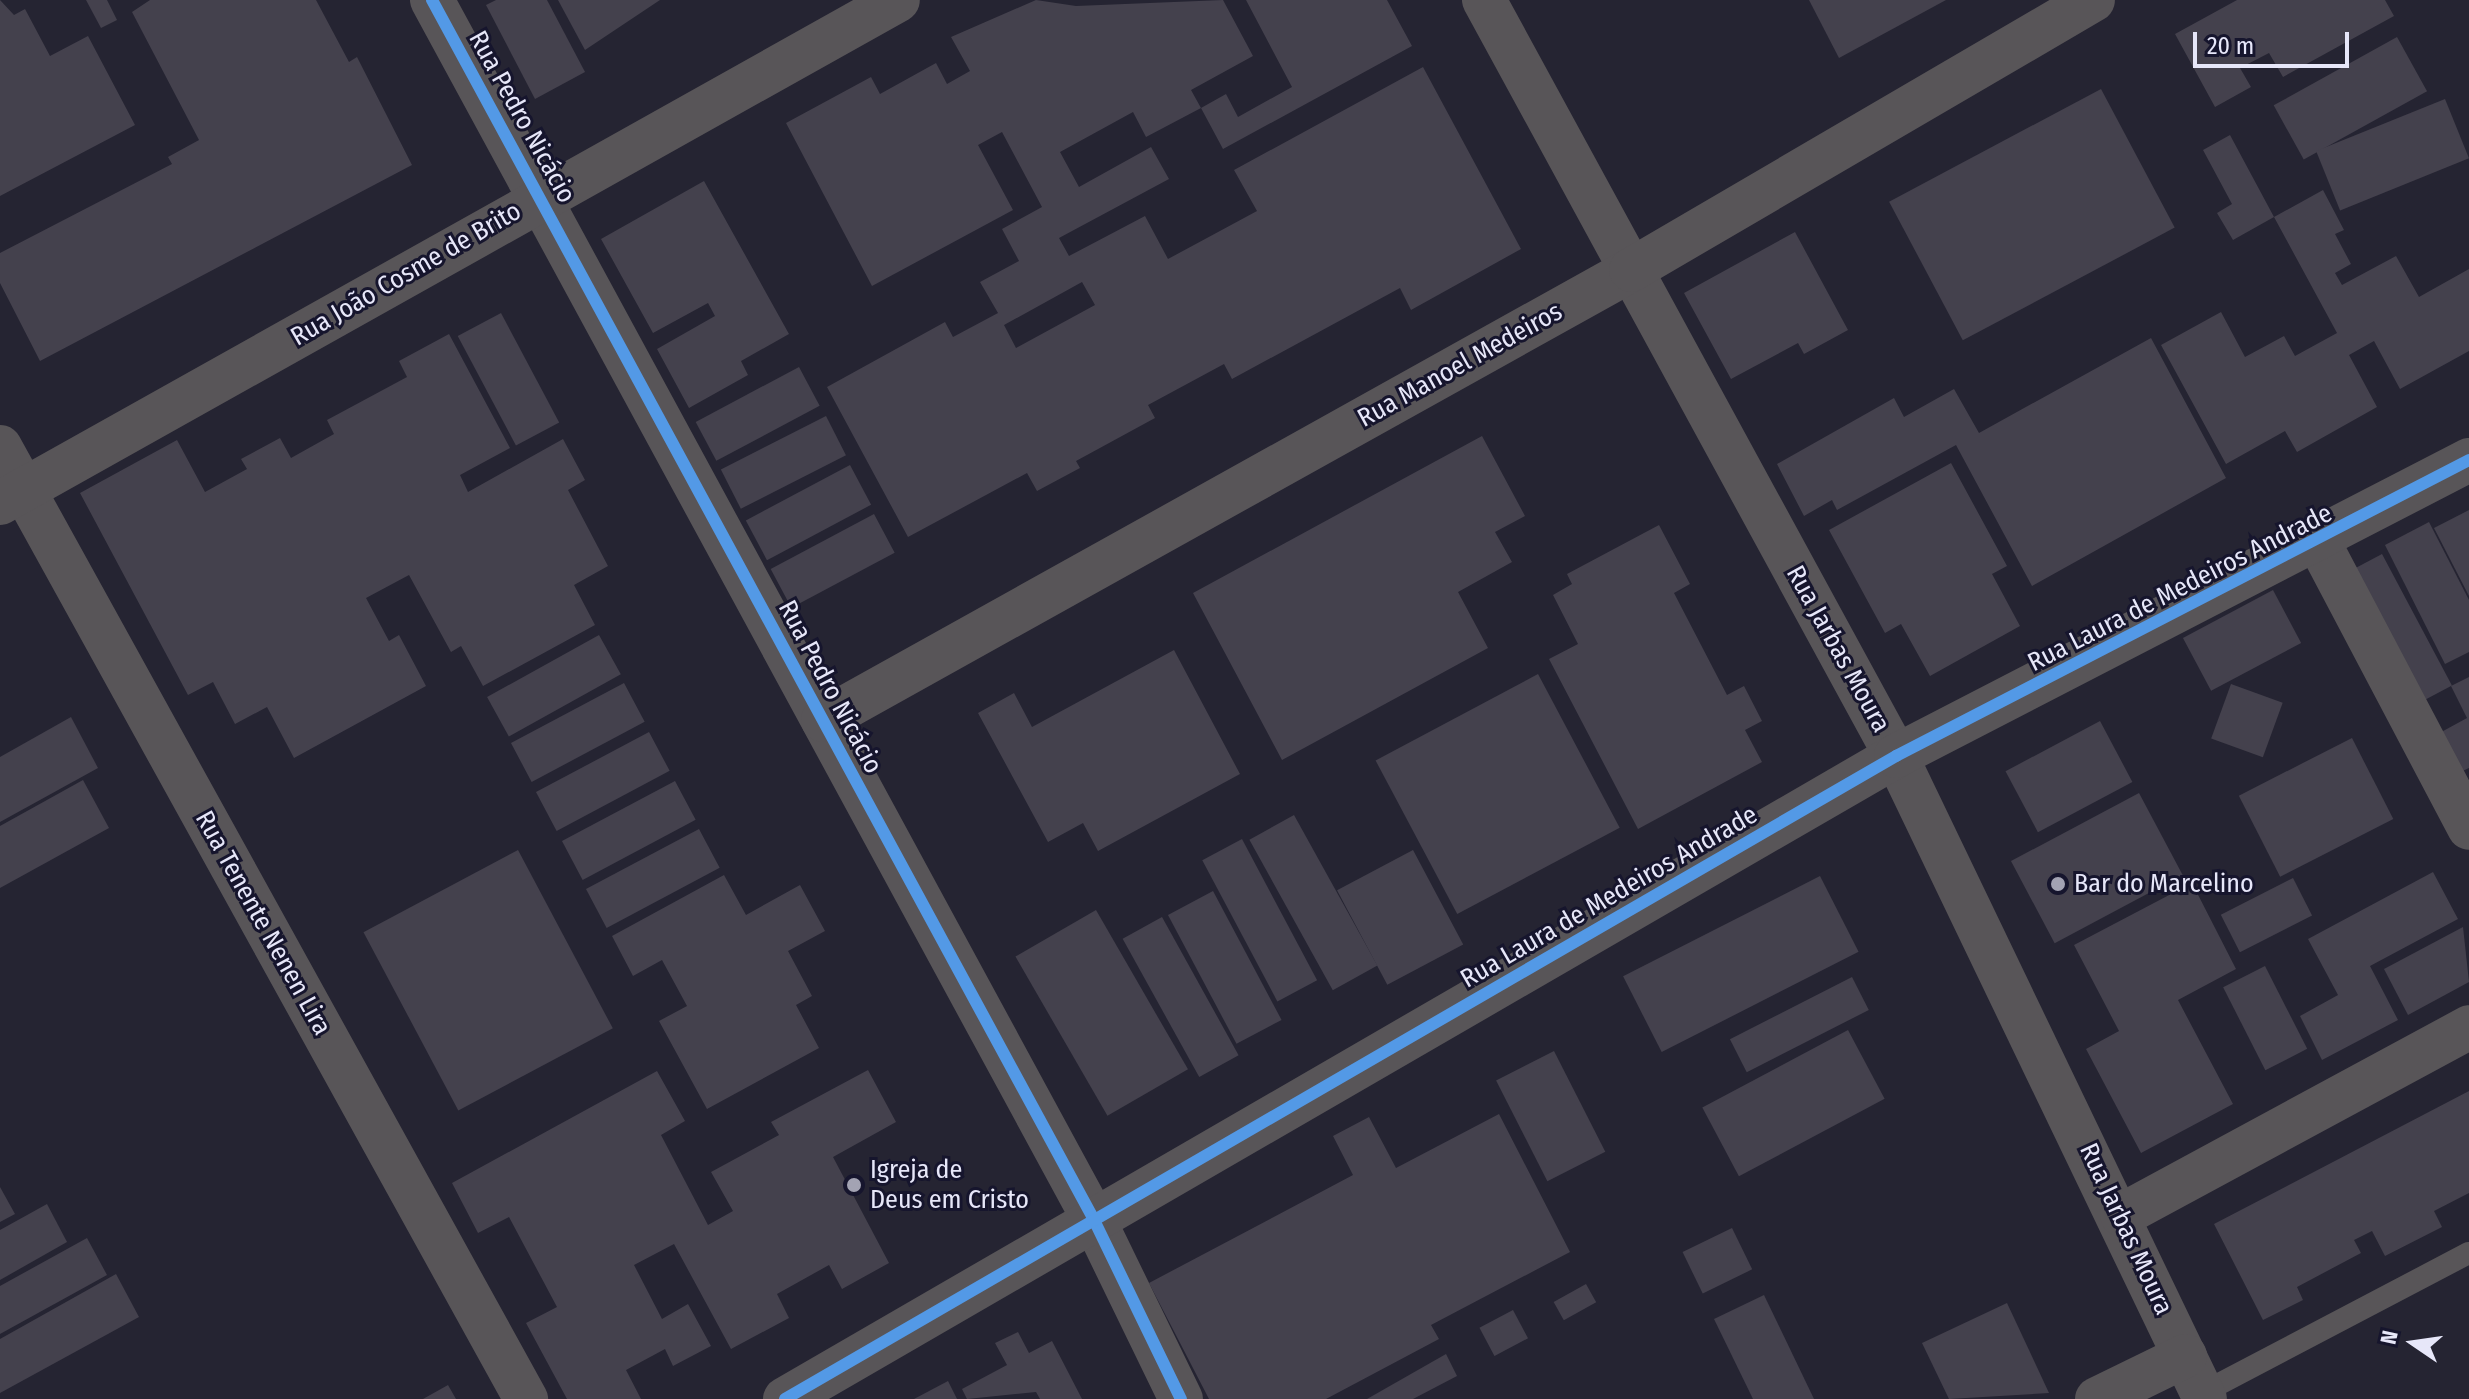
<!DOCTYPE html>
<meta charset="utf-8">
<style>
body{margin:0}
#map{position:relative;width:2469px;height:1399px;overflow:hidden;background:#252432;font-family:"Fira Sans Condensed",sans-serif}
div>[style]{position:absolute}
.building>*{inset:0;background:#44414d;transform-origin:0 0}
.service>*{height:22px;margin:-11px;padding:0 11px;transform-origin:11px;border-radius:11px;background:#585558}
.minor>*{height:44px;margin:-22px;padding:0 22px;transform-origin:22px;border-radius:22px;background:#585558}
.cycleway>*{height:12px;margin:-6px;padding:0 6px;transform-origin:6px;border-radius:6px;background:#5399e6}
.dots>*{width:22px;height:22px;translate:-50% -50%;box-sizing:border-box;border:4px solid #16152d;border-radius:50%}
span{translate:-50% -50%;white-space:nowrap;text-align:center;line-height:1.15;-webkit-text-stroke:6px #16152d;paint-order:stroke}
.street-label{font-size:26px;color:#e7e7f9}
.poi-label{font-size:26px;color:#e7e7f9}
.left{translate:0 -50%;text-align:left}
.north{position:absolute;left:2373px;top:1303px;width:80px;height:80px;-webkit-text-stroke:6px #16152d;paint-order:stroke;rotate:283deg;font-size:22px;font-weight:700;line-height:32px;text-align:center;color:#e7e7f9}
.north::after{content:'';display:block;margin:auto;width:28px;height:36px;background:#e7e7f9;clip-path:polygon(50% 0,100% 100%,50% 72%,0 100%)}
.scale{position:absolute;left:2193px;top:32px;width:156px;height:36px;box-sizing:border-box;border:4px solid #e7e7f9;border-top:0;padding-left:10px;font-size:24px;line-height:28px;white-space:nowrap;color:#e7e7f9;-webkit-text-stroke:6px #16152d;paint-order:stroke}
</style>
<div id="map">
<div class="building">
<i style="clip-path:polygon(0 0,14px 15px,25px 9px,50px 56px,88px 36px,135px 125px,0 196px)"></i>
<i style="clip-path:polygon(86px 0,107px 0,117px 20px,101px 28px)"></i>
<i style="clip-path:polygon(150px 0,316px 0,349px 62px,357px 57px,412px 165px,40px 361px,0 283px,0 253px,172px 164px,168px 157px,199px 140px,132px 12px)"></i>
<i style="clip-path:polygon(496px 0,547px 0,585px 72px,535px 99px,486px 5px)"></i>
<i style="clip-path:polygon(558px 0,660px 0,585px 50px)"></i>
<i style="clip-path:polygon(evenodd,1036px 0,1076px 6px,1223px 0,1253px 56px,1191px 90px,1201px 108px,1146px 137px,1133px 112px,1060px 152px,1079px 187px,1151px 147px,1169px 179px,1059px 238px,1069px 256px,1145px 216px,1168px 259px,1257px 211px,1234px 170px,1423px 67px,1521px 249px,1411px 310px,1400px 288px,1232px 379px,1224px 364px,1148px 405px,1155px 418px,1076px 461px,1080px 468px,1037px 491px,1027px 473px,908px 537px,827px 387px,945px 322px,953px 337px,998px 313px,980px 282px,1019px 261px,1002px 229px,1042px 207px,1002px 132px,978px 145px,1013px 210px,872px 286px,786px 123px,871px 77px,880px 94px,936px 63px,947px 84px,970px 71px,951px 37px,1036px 0,1082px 282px,1095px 305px,1016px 348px,1004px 325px,1082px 282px)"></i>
<i style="clip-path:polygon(1246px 0,1387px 0,1412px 46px,1223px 149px,1201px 108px,1226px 94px,1238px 117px,1292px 87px)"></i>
<i style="clip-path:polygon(1809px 0,1946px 0,1839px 58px)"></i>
<i style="clip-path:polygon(2237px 0,2385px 0,2394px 16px,2283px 77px,2269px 53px,2240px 68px,2251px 87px,2215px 107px,2175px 34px)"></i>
<i style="left:2397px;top:37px;width:62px;height:141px;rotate:61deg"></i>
<i style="left:2101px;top:89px;width:157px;height:240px;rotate:62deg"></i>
<i style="left:2445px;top:99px;width:64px;height:139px;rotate:68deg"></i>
<i style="clip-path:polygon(2230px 135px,2274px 217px,2233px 240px,2217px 213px,2232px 204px,2203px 150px)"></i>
<i style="clip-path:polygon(704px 181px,789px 334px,741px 361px,748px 375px,689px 408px,657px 349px,715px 316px,708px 303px,653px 333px,601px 239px)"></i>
<i style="clip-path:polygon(2323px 190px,2344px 230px,2335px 234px,2351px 264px,2335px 273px,2342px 285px,2396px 256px,2419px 297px,2469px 269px,2469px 351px,2400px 389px,2374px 341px,2349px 355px,2377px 407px,2297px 452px,2285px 431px,2226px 464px,2161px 345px,2221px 312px,2245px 357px,2284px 336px,2295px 356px,2337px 333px,2274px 217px)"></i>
<i style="clip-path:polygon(1795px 232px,1848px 330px,1804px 354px,1798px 343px,1731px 379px,1684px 293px)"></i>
<i style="left:501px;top:313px;width:124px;height:49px;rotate:62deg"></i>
<i style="clip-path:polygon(449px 334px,510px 448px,460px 475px,468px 492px,563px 439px,585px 480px,568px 490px,608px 566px,574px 585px,595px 625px,483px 686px,461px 646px,451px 652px,409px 575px,366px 598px,389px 641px,399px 635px,426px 686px,294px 758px,267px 707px,235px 724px,213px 682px,188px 695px,80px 493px,177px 440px,205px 492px,247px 469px,241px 459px,280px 438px,291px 458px,334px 434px,327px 420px,407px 377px,399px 361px)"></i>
<i style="clip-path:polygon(2151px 338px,2226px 478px,2032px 586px,1956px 445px,1837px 510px,1832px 500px,1804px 516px,1777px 464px,1894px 398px,1904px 417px,1954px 389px,1979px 433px)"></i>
<i style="left:799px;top:367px;width:44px;height:117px;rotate:62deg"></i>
<i style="left:826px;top:416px;width:44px;height:118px;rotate:63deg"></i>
<i style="clip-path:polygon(1482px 436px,1525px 516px,1495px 532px,1512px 562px,1458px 592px,1488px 648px,1282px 760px,1193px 593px)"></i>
<i style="clip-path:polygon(1951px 463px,2007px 566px,1992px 574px,2020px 626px,1930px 676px,1901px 624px,1885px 633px,1829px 530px)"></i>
<i style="left:850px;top:465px;width:45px;height:118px;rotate:62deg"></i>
<i style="clip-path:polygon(2469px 510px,2469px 596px,2434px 528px)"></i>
<i style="left:874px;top:514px;width:44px;height:117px;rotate:62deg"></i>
<i style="clip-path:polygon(2429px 522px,2469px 600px,2469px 652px,2445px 664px,2385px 545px)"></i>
<i style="clip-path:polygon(1659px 525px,1690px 584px,1674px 593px,1727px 695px,1744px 686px,1762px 721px,1745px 730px,1762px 762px,1638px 829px,1549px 659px,1578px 644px,1553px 595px,1572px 584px,1567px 574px)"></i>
<i style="left:2382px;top:554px;width:149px;height:39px;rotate:62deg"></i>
<i style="left:2273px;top:590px;width:60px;height:102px;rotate:62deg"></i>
<i style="left:599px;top:635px;width:45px;height:128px;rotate:61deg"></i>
<i style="clip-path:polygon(1174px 650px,1240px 774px,1098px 851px,1083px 823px,1048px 842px,978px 713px,1014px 693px,1032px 727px)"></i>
<i style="left:1538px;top:674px;width:174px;height:184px;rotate:62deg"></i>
<i style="clip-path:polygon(2469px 677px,2469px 768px,2454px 775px,2434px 736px,2467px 718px,2451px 686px)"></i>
<i style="left:624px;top:683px;width:44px;height:128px;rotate:62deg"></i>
<i style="left:2231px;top:684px;width:55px;height:58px;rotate:20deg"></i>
<i style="clip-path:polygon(71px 717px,98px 768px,0 822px,0 757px)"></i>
<i style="left:2100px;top:721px;width:69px;height:107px;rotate:62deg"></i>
<i style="left:649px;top:732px;width:44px;height:128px;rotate:62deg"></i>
<i style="left:2352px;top:738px;width:91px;height:127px;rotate:63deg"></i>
<i style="clip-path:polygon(83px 780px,109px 828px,0 888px,0 826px)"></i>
<i style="left:675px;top:781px;width:44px;height:128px;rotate:62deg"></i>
<i style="left:2139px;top:793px;width:93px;height:145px;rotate:62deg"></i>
<i style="left:1294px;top:815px;width:172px;height:51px;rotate:61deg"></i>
<i style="left:699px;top:829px;width:44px;height:128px;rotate:62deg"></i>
<i style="left:1242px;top:839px;width:160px;height:45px;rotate:62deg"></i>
<i style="left:518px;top:850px;width:202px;height:175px;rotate:62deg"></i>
<i style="left:1413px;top:850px;width:107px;height:86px;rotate:62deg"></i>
<i style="clip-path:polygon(2433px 872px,2458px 919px,2370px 966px,2398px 1020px,2322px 1060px,2300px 1016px,2338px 995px,2308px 939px)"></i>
<i style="clip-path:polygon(724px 875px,746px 915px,800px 885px,825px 931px,788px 951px,812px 996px,796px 1005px,819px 1048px,707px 1109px,659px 1021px,687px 1006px,662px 960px,633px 976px,612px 936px)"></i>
<i style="left:1820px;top:876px;width:85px;height:221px;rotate:63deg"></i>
<i style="left:2293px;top:878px;width:42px;height:81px;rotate:63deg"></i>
<i style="clip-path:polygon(2192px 883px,2236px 969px,2178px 1000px,2233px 1104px,2141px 1153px,2086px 1049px,2119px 1031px,2074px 945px)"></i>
<i style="left:1213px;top:891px;width:146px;height:51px;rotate:62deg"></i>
<i style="left:1096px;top:910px;width:184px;height:93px;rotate:60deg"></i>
<i style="left:1162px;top:917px;width:158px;height:45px;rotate:61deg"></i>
<i style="clip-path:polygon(2463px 927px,2469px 982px,2408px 1015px,2384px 969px)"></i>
<i style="left:2265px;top:966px;width:93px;height:47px;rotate:63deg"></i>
<i style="left:1852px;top:977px;width:37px;height:137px;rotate:63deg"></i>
<i style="left:1848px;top:1030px;width:78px;height:165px;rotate:62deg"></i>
<i style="left:1554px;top:1051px;width:113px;height:65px;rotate:63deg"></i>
<i style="clip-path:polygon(868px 1070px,896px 1122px,833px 1157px,889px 1263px,842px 1289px,829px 1265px,777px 1294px,789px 1318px,731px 1349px,674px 1244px,634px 1265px,662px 1319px,688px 1304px,711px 1346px,673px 1366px,665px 1349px,626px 1370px,641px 1399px,567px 1399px,526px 1323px,557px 1307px,509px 1217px,478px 1233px,452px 1183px,657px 1071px,685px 1121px,661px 1135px,708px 1225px,733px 1211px,711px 1172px,779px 1135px,771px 1122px)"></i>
<i style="clip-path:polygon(2469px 1091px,2469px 1193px,2434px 1211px,2442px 1227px,2385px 1256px,2372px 1231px,2354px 1240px,2361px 1253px,2297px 1287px,2303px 1300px,2263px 1320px,2214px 1224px)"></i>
<i style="clip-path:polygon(1499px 1114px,1570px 1252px,1431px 1325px,1439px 1339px,1326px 1399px,1209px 1399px,1149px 1283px,1353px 1175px,1333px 1136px,1369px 1117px,1396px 1168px)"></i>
<i style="clip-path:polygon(0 1187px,15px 1214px,0 1222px)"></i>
<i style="clip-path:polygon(47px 1204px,67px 1242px,0 1280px,0 1230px)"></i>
<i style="left:1732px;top:1228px;width:46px;height:55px;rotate:64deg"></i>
<i style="clip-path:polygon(87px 1238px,107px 1275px,0 1334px,0 1286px)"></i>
<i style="clip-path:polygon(116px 1274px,139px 1317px,0 1393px,0 1339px)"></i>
<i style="left:1586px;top:1284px;width:21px;height:37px;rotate:61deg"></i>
<i style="clip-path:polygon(1764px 1295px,1814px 1399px,1753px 1399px,1714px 1319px)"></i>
<i style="clip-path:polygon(2007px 1303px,2049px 1393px,1949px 1399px,1922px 1343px)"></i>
<i style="left:1513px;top:1310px;width:32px;height:38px;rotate:62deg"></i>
<i style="clip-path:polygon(1018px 1332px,1029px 1353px,1052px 1341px,1082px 1399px,1040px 1399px,1036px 1392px,967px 1399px,962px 1389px,1007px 1365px,995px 1343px)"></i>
<i style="clip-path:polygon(1446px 1354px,1457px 1376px,1413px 1399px,1367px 1399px)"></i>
<i style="clip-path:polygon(948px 1381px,957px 1399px,914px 1399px)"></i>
<i style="clip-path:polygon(448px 1385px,456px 1399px,423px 1399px)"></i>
</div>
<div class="service">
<i style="left:2202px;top:1393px;width:301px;rotate:-27.7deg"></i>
</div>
<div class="minor">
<i style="left:432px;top:0;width:1388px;rotate:61.51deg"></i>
<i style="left:1094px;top:1220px;width:199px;rotate:64.1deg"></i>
<i style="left:1484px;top:0;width:861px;rotate:61.41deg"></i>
<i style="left:1896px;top:756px;width:713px;rotate:64.33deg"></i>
<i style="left:0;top:447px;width:1088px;rotate:61.08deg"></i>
<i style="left:0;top:503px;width:1029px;rotate:-29.25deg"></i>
<i style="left:2319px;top:543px;width:322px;rotate:62.2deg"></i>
<i style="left:823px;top:720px;width:925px;rotate:-29.11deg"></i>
<i style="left:1631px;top:270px;width:535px;rotate:-30.3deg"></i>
<i style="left:2122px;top:1215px;width:395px;rotate:-28.4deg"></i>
<i style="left:785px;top:1399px;width:1284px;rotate:-30.06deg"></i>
<i style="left:1896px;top:756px;width:645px;rotate:-27.32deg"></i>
<i style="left:2097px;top:1399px;width:98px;rotate:-26deg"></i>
</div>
<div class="cycleway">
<i style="left:432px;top:0;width:1388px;rotate:61.51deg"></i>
<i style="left:1094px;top:1220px;width:199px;rotate:64.1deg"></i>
<i style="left:785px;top:1399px;width:1284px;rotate:-30.06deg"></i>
<i style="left:1896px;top:756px;width:645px;rotate:-27.32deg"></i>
</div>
<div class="dots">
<i style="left:2058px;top:884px;background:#a3a3b3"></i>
<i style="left:854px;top:1185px;background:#a3a3b3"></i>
</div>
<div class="street-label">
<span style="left:522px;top:117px;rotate:61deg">Rua Pedro Nicácio</span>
<span style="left:406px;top:274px;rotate:-30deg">Rua João Cosme de Brito</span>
<span style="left:1460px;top:365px;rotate:-29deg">Rua Manoel Medeiros</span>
<span style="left:2180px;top:588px;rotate:-27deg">Rua Laura de Medeiros Andrade</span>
<span style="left:1838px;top:649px;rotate:61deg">Rua Jarbas Moura</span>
<span style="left:830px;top:687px;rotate:62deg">Rua Pedro Nicácio</span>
<span style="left:1609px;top:897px;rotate:-30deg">Rua Laura de Medeiros Andrade</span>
<span style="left:263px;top:923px;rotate:61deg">Rua Tenente Nenen Lira</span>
<span style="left:2126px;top:1229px;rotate:65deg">Rua Jarbas Moura</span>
</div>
<div class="poi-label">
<span class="left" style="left:2074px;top:884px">Bar do Marcelino</span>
<span class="left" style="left:870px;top:1185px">Igreja de<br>Deus em Cristo</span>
</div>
<div class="north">N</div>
<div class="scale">20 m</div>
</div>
